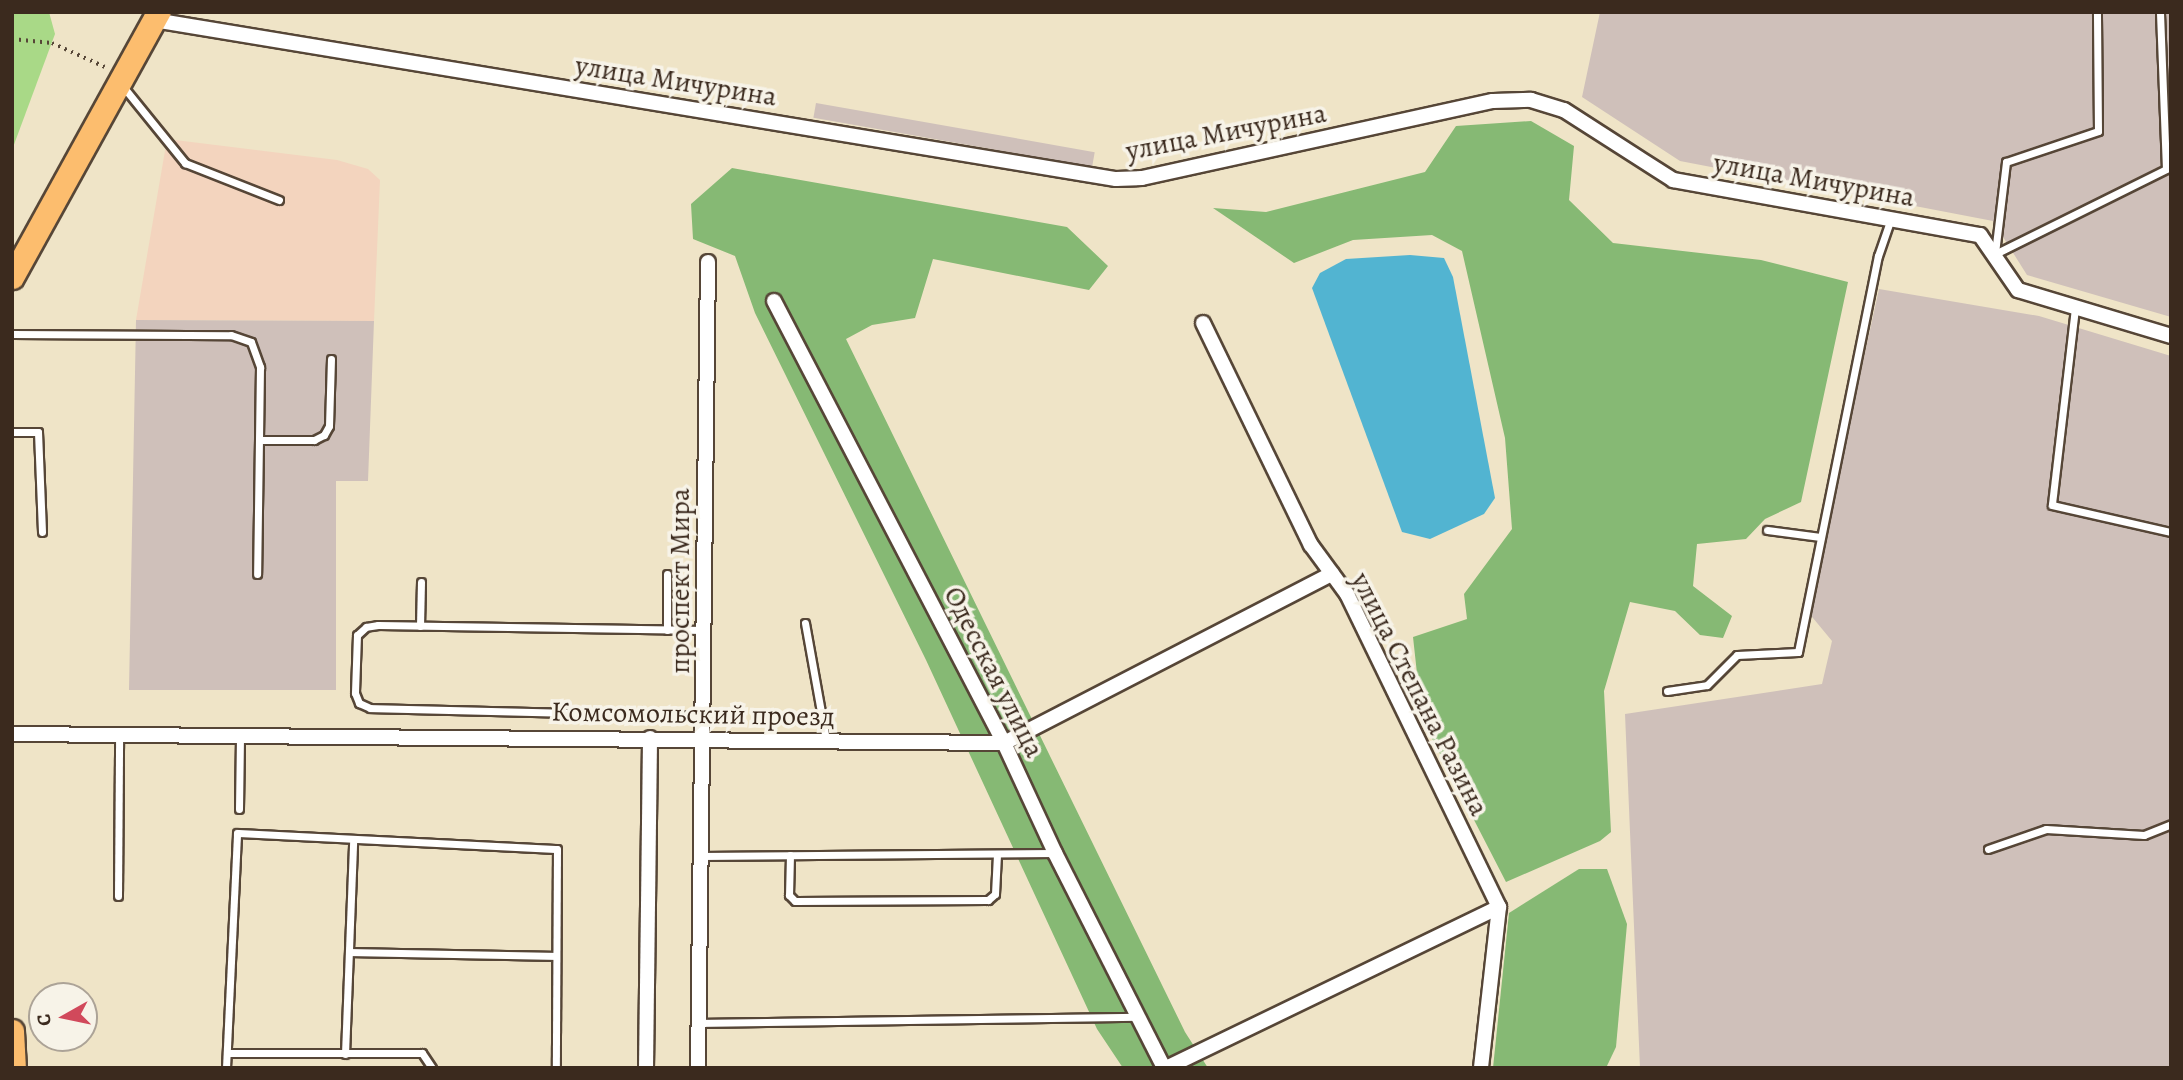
<!DOCTYPE html>
<meta charset="utf-8">
<style>
body{margin:0}
#map{position:relative;width:2183px;height:1080px;overflow:hidden;background:#efe4c7;font-family:Alegreya,serif}
div>[style]{position:absolute}
.built>*{inset:0;background:#f3d4be}
.industrial>*{inset:0;background:#cfc0ba;transform-origin:0 0}
.green>*{inset:0;background:#a9d987}
.forest>*{inset:0;background:#86b974}
.water>*{inset:0;background:#52b4d1}
.path>*{height:3.5px;margin-top:-1.75px;transform-origin:0;background:repeating-linear-gradient(90deg,#564637 0 2px,transparent 0 7px)}
.roads{filter:drop-shadow(2px 0 #564637) drop-shadow(-2px 0 #564637) drop-shadow(0 2px #564637) drop-shadow(0 -2px #564637)}
.lane>*{height:7px;margin:-3.5px;padding:0 3.5px;transform-origin:3.5px;border-radius:3.5px;background:#fff}
.street>*{height:14px;margin:-7px;padding:0 7px;transform-origin:7px;border-radius:7px;background:#fff}
.primary>*{height:23px;margin:-11.5px;padding:0 11.5px;transform-origin:11.5px;border-radius:11.5px;background:#fcbd6e}
span{translate:-50% -50%;white-space:nowrap;text-align:center;line-height:1.15;-webkit-text-stroke:7px #f7f3e8;paint-order:stroke}
.street-label{font-size:28px;color:#3b2a1e}
.frame{position:absolute;inset:0;border:14px solid #3b2a1e;pointer-events:none}
.north{position:absolute;left:28px;top:982px;width:70px;height:70px;box-sizing:border-box;background:#f7f3e8;border:2px solid #aca397;border-radius:50%;rotate:261deg;font-size:19px;font-weight:700;line-height:28px;text-align:center;color:#3b2a1e}
.north::after{content:'';display:block;margin:auto;width:24px;height:32px;background:#d1495b;clip-path:polygon(50% 0,100% 100%,50% 72%,0 100%)}
</style>
<div id="map">
<div class="built">
<i style="clip-path:polygon(167px 139px,337px 160px,368px 169px,380px 180px,374px 321px,136px 320px)"></i>
</div>
<div class="industrial">
<i style="clip-path:polygon(1600px 12px,2171px 12px,2171px 317px,2027px 275px,1993px 221px,1680px 161px,1582px 97px)"></i>
<i style="left:816px;top:103px;width:283px;height:15px;rotate:10deg"></i>
<i style="clip-path:polygon(1879px 289px,2039px 316px,2171px 356px,2171px 1068px,1640px 1068px,1625px 714px,1822px 684px,1832px 641px,1808px 612px)"></i>
<i style="clip-path:polygon(136px 320px,374px 321px,368px 481px,336px 481px,336px 690px,129px 690px)"></i>
</div>
<div class="green">
<i style="clip-path:polygon(12px 12px,49px 12px,55px 34px,12px 150px)"></i>
</div>
<div class="forest">
<i style="clip-path:polygon(1531px 121px,1574px 146px,1569px 200px,1613px 243px,1761px 260px,1848px 282px,1801px 502px,1765px 519px,1746px 539px,1697px 544px,1693px 586px,1732px 616px,1723px 638px,1700px 635px,1675px 611px,1630px 602px,1604px 691px,1611px 832px,1600px 841px,1506px 882px,1422px 719px,1413px 637px,1467px 619px,1464px 594px,1512px 529px,1505px 438px,1462px 251px,1432px 235px,1353px 240px,1294px 263px,1213px 208px,1266px 212px,1425px 172px,1456px 126px)"></i>
<i style="clip-path:polygon(732px 168px,1067px 227px,1108px 266px,1089px 290px,933px 259px,915px 318px,872px 325px,846px 339px,1185px 1032px,1208px 1068px,1123px 1068px,1097px 1029px,926px 660px,755px 313px,735px 256px,693px 239px,691px 204px)"></i>
<i style="clip-path:polygon(1579px 869px,1607px 869px,1627px 924px,1616px 1047px,1606px 1068px,1493px 1068px,1509px 913px)"></i>
</div>
<div class="water">
<i style="clip-path:polygon(1410px 255px,1444px 258px,1453px 277px,1495px 498px,1484px 514px,1430px 539px,1402px 532px,1312px 288px,1320px 273px,1346px 259px)"></i>
</div>
<div class="path">
<i style="left:12px;top:39px;width:40px;rotate:5.7deg"></i>
<i style="left:52px;top:43px;width:58px;rotate:24.4deg"></i>
</div>
<div class="roads">
<div class="lane">
<i style="left:121px;top:84px;width:102px;rotate:51deg"></i>
<i style="left:185px;top:163px;width:101px;rotate:21.5deg"></i>
<i style="left:1995px;top:253px;width:92px;rotate:-83.1deg"></i>
<i style="left:2006px;top:162px;width:97px;rotate:-18.6deg"></i>
<i style="left:2098px;top:131px;width:119px;rotate:-90.5deg"></i>
<i style="left:1995px;top:254px;width:191px;rotate:-26.4deg"></i>
<i style="left:2166px;top:169px;width:157px;rotate:-92.2deg"></i>
<i style="left:2075px;top:308px;width:198px;rotate:96.7deg"></i>
<i style="left:2052px;top:505px;width:122px;rotate:12.8deg"></i>
<i style="left:12px;top:334px;width:219px;rotate:0.3deg"></i>
<i style="left:231px;top:335px;width:21px;rotate:19deg"></i>
<i style="left:251px;top:342px;width:27px;rotate:70deg"></i>
<i style="left:260px;top:367px;width:207px;rotate:90.8deg"></i>
<i style="left:12px;top:432px;width:26px"></i>
<i style="left:38px;top:432px;width:100px;rotate:87.7deg"></i>
<i style="left:259px;top:440px;width:55px"></i>
<i style="left:314px;top:440px;width:11px;rotate:-27deg"></i>
<i style="left:324px;top:435px;width:10px;rotate:-61deg"></i>
<i style="left:329px;top:426px;width:67px;rotate:-88.3deg"></i>
<i style="left:1767px;top:530px;width:54px;rotate:7.4deg"></i>
<i style="left:805px;top:623px;width:119px;rotate:79.8deg"></i>
<i style="left:420px;top:626px;width:44px;rotate:-88.7deg"></i>
<i style="left:667px;top:630px;width:56px;rotate:-90deg"></i>
<i style="left:704px;top:630px;width:326px;rotate:-179.1deg"></i>
<i style="left:378px;top:625px;width:12px;rotate:171deg"></i>
<i style="left:366px;top:627px;width:12px;rotate:138deg"></i>
<i style="left:357px;top:635px;width:58px;rotate:92deg"></i>
<i style="left:355px;top:693px;width:11px;rotate:68deg"></i>
<i style="left:359px;top:703px;width:12px;rotate:24deg"></i>
<i style="left:370px;top:708px;width:334px;rotate:1.4deg"></i>
<i style="left:1667px;top:691px;width:40px;rotate:-8.5deg"></i>
<i style="left:1707px;top:685px;width:42px;rotate:-45deg"></i>
<i style="left:1737px;top:655px;width:61px;rotate:-2.8deg"></i>
<i style="left:1798px;top:652px;width:404px;rotate:-78.6deg"></i>
<i style="left:1878px;top:256px;width:39px;rotate:-71deg"></i>
<i style="left:239px;top:809px;width:73px;rotate:-89.2deg"></i>
<i style="left:1988px;top:849px;width:61px;rotate:-19deg"></i>
<i style="left:2046px;top:829px;width:98px;rotate:3.5deg"></i>
<i style="left:2144px;top:835px;width:29px;rotate:-22deg"></i>
<i style="left:790px;top:855px;width:40px;rotate:91.4deg"></i>
<i style="left:789px;top:895px;width:8px;rotate:45deg"></i>
<i style="left:795px;top:901px;width:193px;rotate:-0.3deg"></i>
<i style="left:988px;top:900px;width:9px;rotate:-41deg"></i>
<i style="left:995px;top:894px;width:40px;rotate:-87.1deg"></i>
<i style="left:701px;top:856px;width:353px;rotate:-0.5deg"></i>
<i style="left:118px;top:896px;width:161px;rotate:-89.6deg"></i>
<i style="left:351px;top:952px;width:205px;rotate:1.1deg"></i>
<i style="left:699px;top:1023px;width:437px;rotate:-0.8deg"></i>
<i style="left:227px;top:1053px;width:195px"></i>
<i style="left:422px;top:1053px;width:18px;rotate:56deg"></i>
<i style="left:345px;top:1054px;width:213px;rotate:-87.8deg"></i>
<i style="left:226px;top:1068px;width:235px;rotate:-87.3deg"></i>
<i style="left:237px;top:833px;width:320px;rotate:2.9deg"></i>
<i style="left:557px;top:849px;width:219px;rotate:90.3deg"></i>
</div>
<div class="street">
<i style="left:154px;top:20px;width:975px;rotate:9.39deg"></i>
<i style="left:1116px;top:179px;width:26px;rotate:-2deg"></i>
<i style="left:1142px;top:178px;width:359px;rotate:-12.4deg"></i>
<i style="left:1493px;top:101px;width:38px;rotate:-2deg"></i>
<i style="left:1531px;top:100px;width:34px;rotate:17deg"></i>
<i style="left:1564px;top:110px;width:130px;rotate:32.7deg"></i>
<i style="left:1673px;top:180px;width:312px;rotate:10.2deg"></i>
<i style="left:1980px;top:235px;width:67px;rotate:55.4deg"></i>
<i style="left:2018px;top:290px;width:160px;rotate:16.7deg"></i>
<i style="left:774px;top:301px;width:498px;rotate:62.5deg"></i>
<i style="left:1004px;top:743px;width:121px;rotate:65.1deg"></i>
<i style="left:1055px;top:853px;width:241px;rotate:63.1deg"></i>
<i style="left:1203px;top:323px;width:247px;rotate:64.1deg"></i>
<i style="left:1311px;top:545px;width:61px;rotate:53.7deg"></i>
<i style="left:1347px;top:594px;width:348px;rotate:64.1deg"></i>
<i style="left:1499px;top:907px;width:162px;rotate:96.4deg"></i>
<i style="left:12px;top:734px;width:992px;rotate:0.52deg"></i>
<i style="left:1004px;top:743px;width:369px;rotate:-27.3deg"></i>
<i style="left:646px;top:1068px;width:330px;rotate:-89.3deg"></i>
<i style="left:698px;top:1068px;width:806px;rotate:-89.29deg"></i>
<i style="left:1166px;top:1068px;width:370px;rotate:-25.8deg"></i>
</div>
<div class="primary">
<i style="left:12px;top:277px;width:303px;rotate:-61.1deg"></i>
<i style="left:12px;top:1031px;width:37px;rotate:87deg"></i>
</div>
</div>
<div class="street-label">
<span style="left:676px;top:81px;rotate:9deg">улица Мичурина</span>
<span style="left:1226px;top:132px;rotate:-11deg">улица Мичурина</span>
<span style="left:1814px;top:180px;rotate:10deg">улица Мичурина</span>
<span style="left:680px;top:581px;rotate:-90deg">проспект Мира</span>
<span style="left:994px;top:672px;rotate:63deg">Одесская улица</span>
<span style="left:1420px;top:694px;rotate:63deg">улица Степана Разина</span>
<span style="left:693px;top:714px;rotate:1deg">Комсомольский проезд</span>
</div>
<div class="frame"></div>
<div class="north">С</div>
</div>
